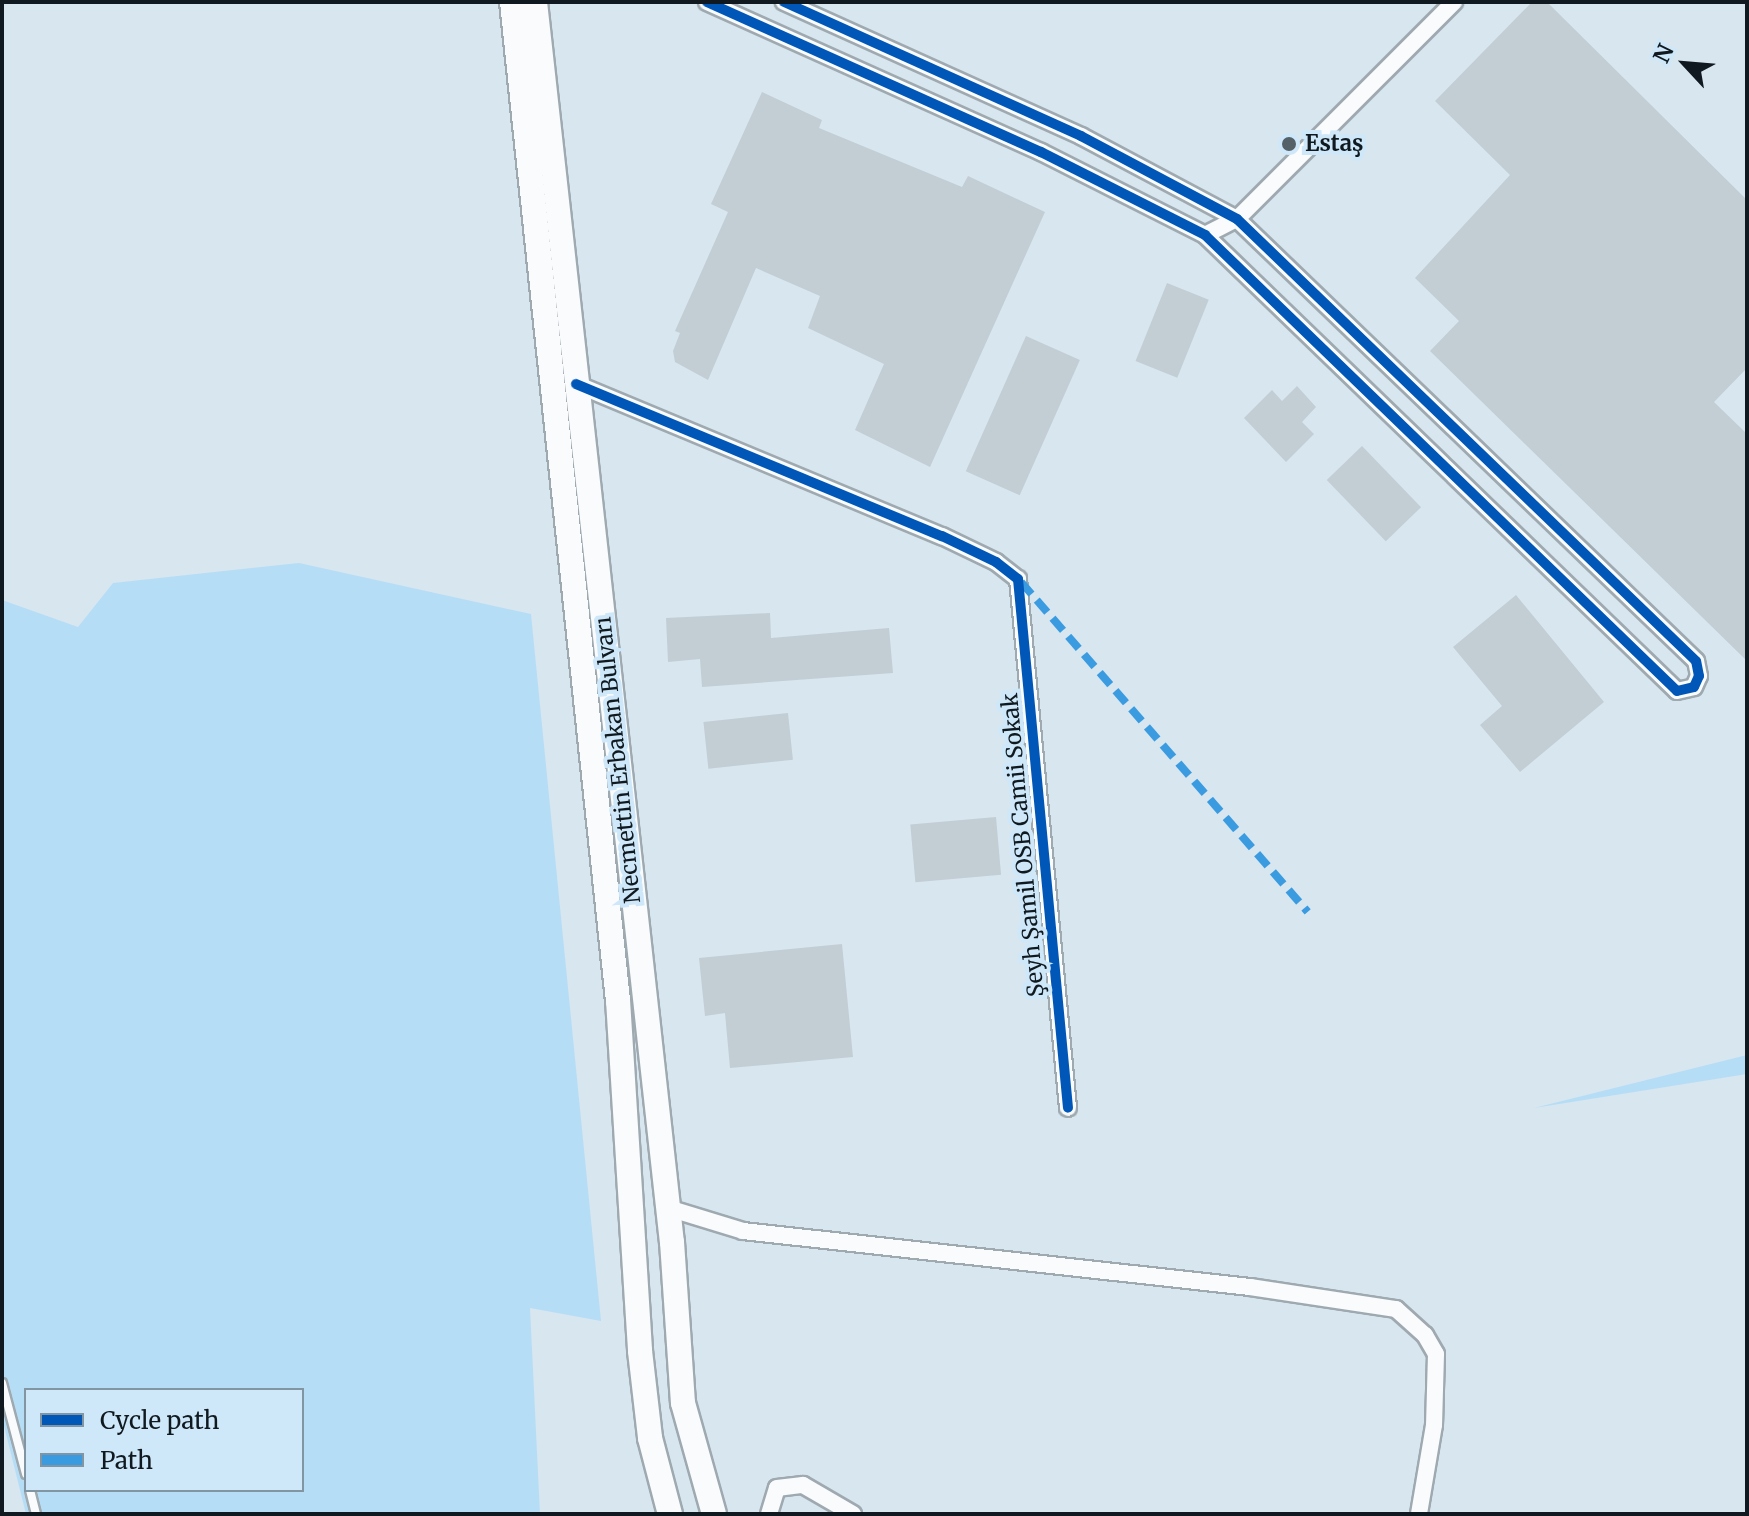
<!DOCTYPE html>
<meta charset="utf-8">
<style>
body{margin:0}
#map{position:relative;width:1749px;height:1516px;overflow:hidden;background:#d8e6ef;font-family:Merriweather,serif}
div>[style]{position:absolute}
.green>*{inset:0;background:#b6ddf6}
.building>*{inset:0;background:#c3cdd4;transform-origin:0 0}
.roads{filter:drop-shadow(2px 0 #9ea9b0) drop-shadow(-2px 0 #9ea9b0) drop-shadow(0 2px #9ea9b0) drop-shadow(0 -2px #9ea9b0)}
.lane>*{height:8px;margin:-4px;padding:0 4px;transform-origin:4px;border-radius:4px;background:#f9fbfd}
.street>*{height:16px;margin:-8px;padding:0 8px;transform-origin:8px;border-radius:8px;background:#f9fbfd}
.primary>*{height:24px;margin:-12px;padding:0 12px;transform-origin:12px;border-radius:12px;background:#f9fbfd}
.quiet>*{height:8px;margin-top:-4px;transform-origin:0;background:repeating-linear-gradient(90deg,#3a9be0 0 16px,transparent 0 24px)}
.cycleway>*{height:10px;margin:-5px;padding:0 5px;transform-origin:5px;border-radius:5px;background:#0057b8}
.dots>*{width:22px;height:22px;translate:-50% -50%;box-sizing:border-box;border:4px solid #cee8f9;border-radius:50%}
span{translate:-50% -50%;white-space:nowrap;text-align:center;line-height:1.15;-webkit-text-stroke:8px #cee8f9;paint-order:stroke}
.poi-label{font-size:22px;color:#0f191f;font-weight:700}
.left{translate:0 -50%;text-align:left}
.street-label{font-size:22px;color:#0f191f}
.frame{position:absolute;inset:0;border:4px solid #0f191f;pointer-events:none}
.legend{position:absolute;left:24px;top:1388px;width:280px;height:104px;box-sizing:border-box;background:#cee8f9;border:2px solid #8295a2;margin:0;padding:10px 14px;list-style:none;font-size:24px;color:#0f191f}
.legend li{display:flex;align-items:center;gap:16px;height:40px}
.legend b{width:40px;border:2px solid #8295a2}
.north{position:absolute;left:1645px;top:24px;width:80px;height:80px;-webkit-text-stroke:6px #cee8f9;paint-order:stroke;rotate:296deg;font-size:22px;font-weight:700;line-height:32px;text-align:center;color:#0f191f}
.north::after{content:'';display:block;margin:auto;width:28px;height:36px;background:#0f191f;clip-path:polygon(50% 0,100% 100%,50% 72%,0 100%)}
</style>
<div id="map">
<div class="green">
<i style="clip-path:polygon(evenodd,299px 563px,531px 614px,601px 1321px,530px 1308px,540px 1514px,26px 1514px,2px 1418px,2px 600px,78px 627px,113px 583px,299px 563px,26px 1390px,302px 1390px,302px 1490px,26px 1490px,26px 1390px)"></i>
<i style="clip-path:polygon(1747px 1055px,1747px 1074px,1534px 1108px)"></i>
</div>
<div class="building">
<i style="clip-path:polygon(1532px 2px,1547px 2px,1747px 200px,1747px 368px,1714px 402px,1747px 434px,1747px 661px,1430px 351px,1459px 321px,1415px 278px,1510px 175px,1435px 101px)"></i>
<i style="clip-path:polygon(762px 92px,822px 120px,819px 128px,962px 187px,968px 176px,1045px 212px,930px 467px,855px 430px,884px 364px,808px 328px,820px 296px,756px 268px,708px 380px,675px 362px,673px 351px,680px 333px,675px 331px,728px 212px,711px 204px)"></i>
<i style="left:1167px;top:283px;width:45px;height:84px;rotate:22deg"></i>
<i style="left:1026px;top:336px;width:59px;height:148px;rotate:24deg"></i>
<i style="clip-path:polygon(1297px 386px,1316px 407px,1302px 422px,1314px 434px,1286px 462px,1244px 418px,1272px 390px,1282px 401px)"></i>
<i style="left:1362px;top:446px;width:85px;height:49px;rotate:46deg"></i>
<i style="clip-path:polygon(1516px 595px,1604px 702px,1520px 772px,1480px 725px,1502px 706px,1453px 647px)"></i>
<i style="clip-path:polygon(770px 613px,771px 638px,889px 628px,893px 673px,702px 687px,700px 659px,668px 662px,666px 618px)"></i>
<i style="left:788px;top:713px;width:47px;height:85px;rotate:84deg"></i>
<i style="left:996px;top:817px;width:58px;height:86px;rotate:85deg"></i>
<i style="clip-path:polygon(842px 944px,853px 1057px,730px 1068px,725px 1013px,705px 1016px,699px 958px)"></i>
</div>
<div class="roads">
<div class="lane">
<i style="left:2px;top:1383px;width:94px;rotate:75.2deg"></i>
<i style="left:30px;top:1490px;width:25px;rotate:76deg"></i>
</div>
<div class="street">
<i style="left:707px;top:2px;width:366px;rotate:24.2deg"></i>
<i style="left:1041px;top:152px;width:184px;rotate:26.8deg"></i>
<i style="left:1205px;top:235px;width:656px;rotate:44.01deg"></i>
<i style="left:1677px;top:691px;width:17px;rotate:-13deg"></i>
<i style="left:1694px;top:687px;width:12px;rotate:-66deg"></i>
<i style="left:1699px;top:676px;width:15px;rotate:-101deg"></i>
<i style="left:1696px;top:661px;width:637px;rotate:-136.08deg"></i>
<i style="left:1237px;top:219px;width:177px;rotate:-152deg"></i>
<i style="left:1081px;top:136px;width:326px;rotate:-155.7deg"></i>
<i style="left:1205px;top:235px;width:36px;rotate:-27deg"></i>
<i style="left:1237px;top:219px;width:307px;rotate:-45deg"></i>
<i style="left:576px;top:384px;width:396px;rotate:22.6deg"></i>
<i style="left:942px;top:536px;width:60px;rotate:25.7deg"></i>
<i style="left:996px;top:562px;width:28px;rotate:38deg"></i>
<i style="left:1018px;top:579px;width:531px;rotate:84.6deg"></i>
<i style="left:668px;top:1208px;width:78px;rotate:17deg"></i>
<i style="left:743px;top:1231px;width:510px;rotate:6.3deg"></i>
<i style="left:1250px;top:1287px;width:148px;rotate:8.6deg"></i>
<i style="left:1396px;top:1309px;width:39px;rotate:42deg"></i>
<i style="left:1425px;top:1335px;width:22px;rotate:60deg"></i>
<i style="left:1436px;top:1354px;width:71px;rotate:91.6deg"></i>
<i style="left:1434px;top:1425px;width:90px;rotate:99.6deg"></i>
<i style="left:769px;top:1514px;width:27px;rotate:-73deg"></i>
<i style="left:777px;top:1488px;width:26px;rotate:-7deg"></i>
<i style="left:803px;top:1485px;width:58px;rotate:30.1deg"></i>
</div>
<div class="primary">
<i style="left:512px;top:2px;width:1004px;rotate:83.94deg"></i>
<i style="left:618px;top:1000px;width:352px;rotate:86.4deg"></i>
<i style="left:640px;top:1351px;width:88px;rotate:83.4deg"></i>
<i style="left:650px;top:1438px;width:79px;rotate:75.3deg"></i>
<i style="left:535px;top:2px;width:1248px;rotate:83.7deg"></i>
<i style="left:672px;top:1242px;width:161px;rotate:86.1deg"></i>
<i style="left:683px;top:1403px;width:115px;rotate:74.4deg"></i>
</div>
</div>
<div class="quiet">
<i style="left:1021px;top:582px;width:437px;rotate:49deg"></i>
</div>
<div class="cycleway">
<i style="left:707px;top:2px;width:366px;rotate:24.2deg"></i>
<i style="left:1041px;top:152px;width:184px;rotate:26.8deg"></i>
<i style="left:1205px;top:235px;width:656px;rotate:44.01deg"></i>
<i style="left:1677px;top:691px;width:17px;rotate:-13deg"></i>
<i style="left:1694px;top:687px;width:12px;rotate:-66deg"></i>
<i style="left:1699px;top:676px;width:15px;rotate:-101deg"></i>
<i style="left:1696px;top:661px;width:637px;rotate:-136.08deg"></i>
<i style="left:1237px;top:219px;width:177px;rotate:-152deg"></i>
<i style="left:1081px;top:136px;width:326px;rotate:-155.7deg"></i>
<i style="left:576px;top:384px;width:396px;rotate:22.6deg"></i>
<i style="left:942px;top:536px;width:60px;rotate:25.7deg"></i>
<i style="left:996px;top:562px;width:28px;rotate:38deg"></i>
<i style="left:1018px;top:579px;width:531px;rotate:84.6deg"></i>
</div>
<div class="dots">
<i style="left:1289px;top:144px;background:#556168"></i>
</div>
<div class="poi-label">
<span class="left" style="left:1305px;top:144px">Estaş</span>
</div>
<div class="street-label">
<span style="left:618px;top:760px;rotate:-96deg">Necmettin Erbakan Bulvarı</span>
<span style="left:1023px;top:845px;rotate:-95deg">Şeyh Şamil OSB Camii Sokak</span>
</div>
<div class="frame"></div>
<ul class="legend">
<li><b style="height:10px;background:#0057b8"></b>Cycle path</li>
<li><b style="height:10px;background:#3a9be0"></b>Path</li>
</ul>
<div class="north">N</div>
</div>
